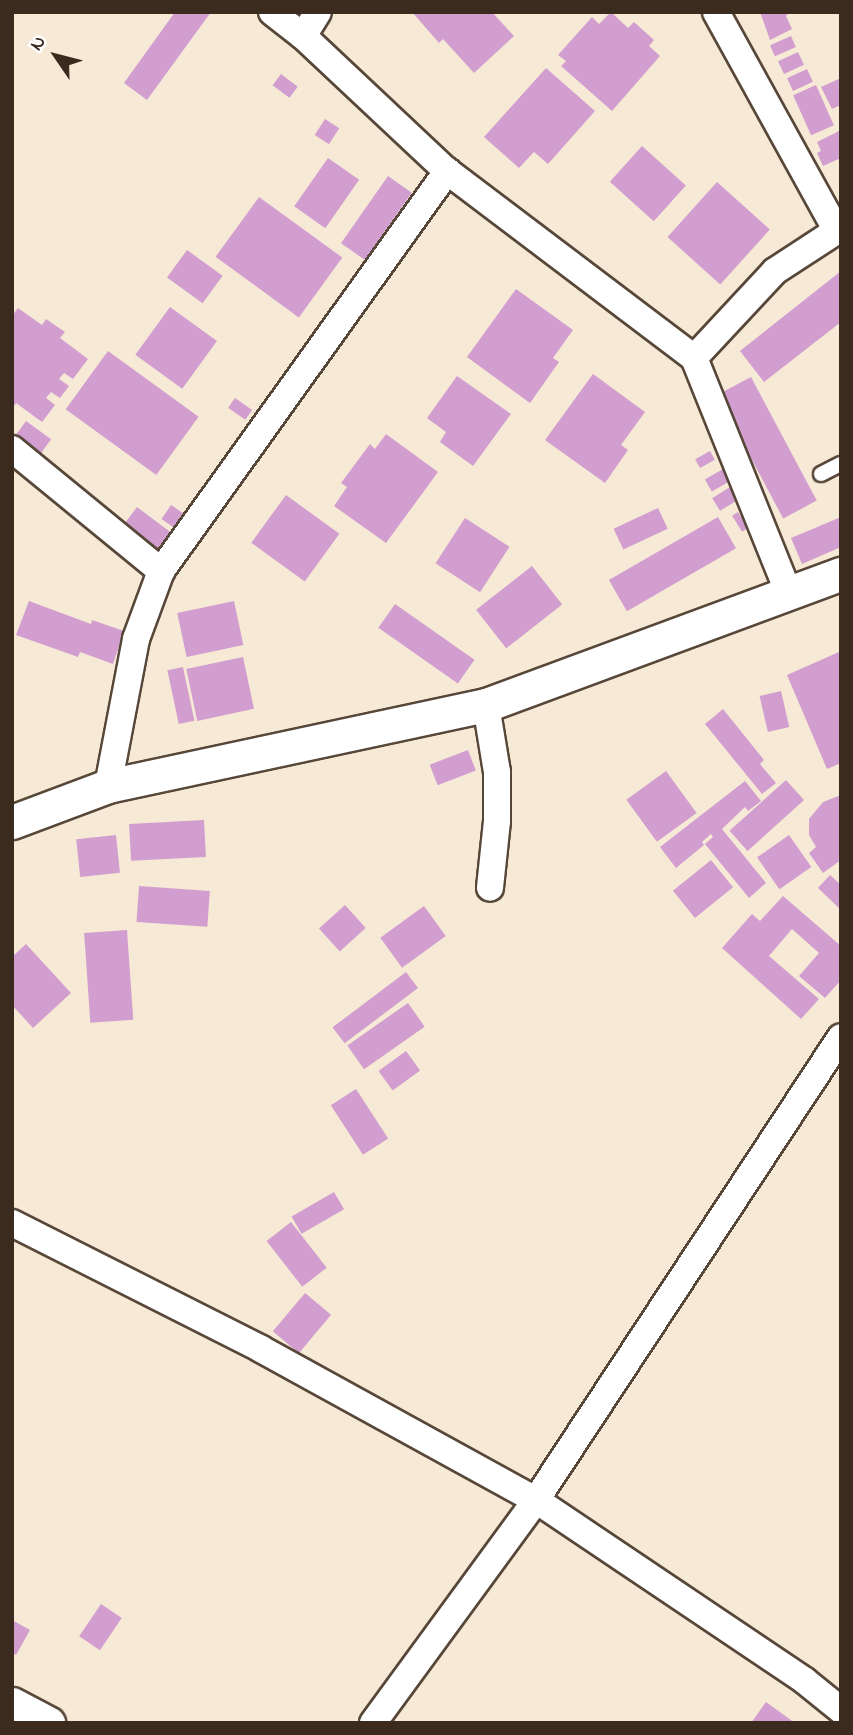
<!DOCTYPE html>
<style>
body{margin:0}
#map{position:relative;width:853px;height:1735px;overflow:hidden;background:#f6e9d5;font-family:"Indie Flower",sans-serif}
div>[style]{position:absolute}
.building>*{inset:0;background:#d29ed0;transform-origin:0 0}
.roads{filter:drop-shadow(2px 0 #574739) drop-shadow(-2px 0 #574739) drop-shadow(0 2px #574739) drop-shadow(0 -2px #574739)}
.service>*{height:14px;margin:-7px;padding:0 7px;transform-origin:7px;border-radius:7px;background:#fff}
.minor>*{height:26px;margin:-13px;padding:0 13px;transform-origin:13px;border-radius:13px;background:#fff}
.tertiary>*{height:33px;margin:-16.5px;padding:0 16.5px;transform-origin:16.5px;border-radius:16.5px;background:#fff}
span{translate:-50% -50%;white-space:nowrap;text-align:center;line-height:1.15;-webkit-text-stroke:5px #fff;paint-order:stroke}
.frame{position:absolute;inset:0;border:14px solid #3b2a1e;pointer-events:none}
.north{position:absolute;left:21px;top:21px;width:70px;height:70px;-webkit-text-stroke:5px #fff;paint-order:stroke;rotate:305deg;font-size:19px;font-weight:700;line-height:28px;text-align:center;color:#3b2a1e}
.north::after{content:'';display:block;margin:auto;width:24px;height:32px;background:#3b2a1e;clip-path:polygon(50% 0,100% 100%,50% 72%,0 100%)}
</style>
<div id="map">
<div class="building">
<i style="clip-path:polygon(175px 12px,211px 12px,147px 100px,124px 83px)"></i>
<i style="clip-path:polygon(412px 12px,492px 12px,514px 36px,474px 73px,443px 39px,439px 43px)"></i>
<i style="clip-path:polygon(611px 12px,628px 28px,634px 22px,654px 40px,649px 46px,660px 56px,612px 111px,561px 66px,566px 61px,558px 55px,592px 17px,599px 24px)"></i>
<i style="clip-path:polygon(760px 12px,789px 12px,786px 16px,792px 29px,770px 40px)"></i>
<i style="left:791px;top:36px;width:12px;height:23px;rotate:66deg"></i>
<i style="left:798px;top:52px;width:14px;height:22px;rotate:65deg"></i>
<i style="clip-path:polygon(546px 68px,595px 111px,548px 164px,534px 152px,519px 168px,484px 137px)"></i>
<i style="left:807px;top:69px;width:14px;height:22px;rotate:65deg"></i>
<i style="left:281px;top:74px;width:21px;height:14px;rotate:37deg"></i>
<i style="clip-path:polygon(841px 78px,841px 105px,832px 109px,821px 87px)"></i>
<i style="left:816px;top:85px;width:44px;height:25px;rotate:66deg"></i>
<i style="left:325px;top:119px;width:17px;height:19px;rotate:33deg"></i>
<i style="clip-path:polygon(841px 130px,841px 158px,823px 166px,817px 153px,821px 151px,817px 142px)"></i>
<i style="left:642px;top:146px;width:59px;height:48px;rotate:42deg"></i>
<i style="left:328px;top:158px;width:38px;height:59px;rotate:35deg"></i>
<i style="left:388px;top:176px;width:29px;height:82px;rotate:35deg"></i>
<i style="left:717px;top:182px;width:71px;height:74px;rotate:42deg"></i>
<i style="left:259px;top:197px;width:103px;height:74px;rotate:36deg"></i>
<i style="left:187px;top:250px;width:44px;height:34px;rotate:36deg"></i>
<i style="clip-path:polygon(841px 271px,841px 322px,764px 382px,740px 351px)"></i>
<i style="clip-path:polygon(516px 289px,573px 330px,553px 358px,559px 362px,530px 403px,467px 357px)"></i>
<i style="left:170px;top:307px;width:58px;height:59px;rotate:36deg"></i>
<i style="clip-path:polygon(18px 308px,42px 325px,46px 319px,65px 332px,60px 338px,88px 359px,73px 379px,64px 373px,59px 379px,69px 386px,60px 398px,51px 392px,46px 398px,55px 405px,42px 422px,16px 403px,12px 409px,12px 316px)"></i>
<i style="left:108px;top:351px;width:112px;height:72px;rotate:36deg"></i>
<i style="clip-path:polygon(593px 374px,645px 412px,621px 445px,628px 450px,605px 483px,545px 440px)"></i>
<i style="clip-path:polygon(457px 376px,511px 414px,473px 466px,440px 442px,446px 432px,427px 418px)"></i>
<i style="left:751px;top:377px;width:140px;height:38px;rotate:62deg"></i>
<i style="left:235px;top:398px;width:21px;height:12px;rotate:35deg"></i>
<i style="left:26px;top:421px;width:31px;height:24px;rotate:36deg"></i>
<i style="clip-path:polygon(386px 434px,438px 472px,386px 543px,334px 506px,347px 487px,341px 483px,370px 444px,375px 449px)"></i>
<i style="left:710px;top:451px;width:10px;height:17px;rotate:61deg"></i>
<i style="left:723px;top:469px;width:14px;height:21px;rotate:60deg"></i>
<i style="left:730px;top:487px;width:15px;height:21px;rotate:58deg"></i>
<i style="left:286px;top:495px;width:66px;height:59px;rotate:36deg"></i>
<i style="left:171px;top:505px;width:18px;height:17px;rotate:34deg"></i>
<i style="left:137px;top:507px;width:45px;height:26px;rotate:37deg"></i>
<i style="left:658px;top:508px;width:23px;height:49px;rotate:65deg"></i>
<i style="left:738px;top:512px;width:19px;height:7px;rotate:58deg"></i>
<i style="left:718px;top:517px;width:36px;height:126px;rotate:60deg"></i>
<i style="clip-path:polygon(841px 517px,841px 547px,802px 564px,791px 538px)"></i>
<i style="left:465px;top:518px;width:53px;height:54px;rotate:33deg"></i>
<i style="left:532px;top:566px;width:49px;height:71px;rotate:52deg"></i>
<i style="clip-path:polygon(29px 601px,91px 624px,92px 620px,124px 631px,113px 664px,80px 652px,78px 657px,16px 635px)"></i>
<i style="left:234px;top:601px;width:45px;height:58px;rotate:78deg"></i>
<i style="left:395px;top:604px;width:97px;height:29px;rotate:35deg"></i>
<i style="clip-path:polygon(839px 652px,841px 763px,827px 769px,787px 675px)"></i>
<i style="left:243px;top:657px;width:53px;height:58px;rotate:78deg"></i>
<i style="left:183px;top:667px;width:55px;height:16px;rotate:78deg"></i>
<i style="left:781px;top:691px;width:37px;height:22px;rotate:77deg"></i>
<i style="clip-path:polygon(723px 709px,764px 760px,760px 764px,776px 783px,762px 794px,705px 724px)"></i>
<i style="left:468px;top:750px;width:22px;height:41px;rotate:69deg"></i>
<i style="left:666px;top:771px;width:52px;height:49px;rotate:54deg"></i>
<i style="left:786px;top:780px;width:27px;height:76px;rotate:48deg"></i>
<i style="clip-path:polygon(745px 781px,761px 801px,748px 811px,745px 807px,722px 829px,766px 883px,749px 898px,705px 844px,713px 837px,711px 834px,702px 842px,704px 845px,676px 868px,660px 847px)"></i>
<i style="clip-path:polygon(841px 795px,841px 860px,823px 873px,809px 853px,816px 847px,809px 835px,809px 819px,823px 802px)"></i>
<i style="left:204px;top:820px;width:37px;height:75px;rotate:87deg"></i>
<i style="left:116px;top:835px;width:38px;height:40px;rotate:84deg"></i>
<i style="left:789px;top:835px;width:39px;height:39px;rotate:55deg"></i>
<i style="left:711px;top:860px;width:35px;height:49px;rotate:51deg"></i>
<i style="clip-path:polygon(830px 875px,841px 885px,841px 910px,818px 888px)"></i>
<i style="left:139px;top:886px;width:71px;height:36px;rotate:4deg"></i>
<i style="clip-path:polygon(783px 896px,841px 946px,841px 980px,825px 998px,799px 976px,819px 953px,792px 929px,769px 956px,819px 999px,801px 1019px,722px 948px,752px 914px,760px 921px)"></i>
<i style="left:345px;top:905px;width:31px;height:35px;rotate:48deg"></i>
<i style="left:424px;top:906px;width:37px;height:54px;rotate:54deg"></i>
<i style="left:127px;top:930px;width:90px;height:43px;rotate:86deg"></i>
<i style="clip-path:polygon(26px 944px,71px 993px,33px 1028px,12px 1005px,12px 957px)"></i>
<i style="left:406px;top:972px;width:20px;height:92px;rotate:53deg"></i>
<i style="left:408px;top:1003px;width:29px;height:74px;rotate:55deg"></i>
<i style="left:406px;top:1051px;width:24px;height:34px;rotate:54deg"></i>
<i style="left:356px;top:1089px;width:59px;height:30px;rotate:57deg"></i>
<i style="left:334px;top:1192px;width:20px;height:49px;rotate:60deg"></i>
<i style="left:291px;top:1222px;width:58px;height:31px;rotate:52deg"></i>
<i style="left:305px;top:1293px;width:34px;height:50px;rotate:40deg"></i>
<i style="left:101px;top:1604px;width:25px;height:39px;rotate:34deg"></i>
<i style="clip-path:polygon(12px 1620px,30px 1630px,16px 1655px,12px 1653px)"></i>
<i style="clip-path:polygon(766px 1702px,795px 1723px,751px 1723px)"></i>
</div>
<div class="roads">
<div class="service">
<i style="left:821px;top:474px;width:22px;rotate:-27deg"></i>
</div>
<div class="minor">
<i style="left:272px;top:12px;width:39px;rotate:38deg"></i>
<i style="left:303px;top:36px;width:197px;rotate:43.2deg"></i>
<i style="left:716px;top:12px;width:248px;rotate:61.1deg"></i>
<i style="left:303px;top:36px;width:28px;rotate:-58deg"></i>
<i style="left:12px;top:449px;width:193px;rotate:39.3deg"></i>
<i style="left:789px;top:594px;width:254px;rotate:-111.9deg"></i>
<i style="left:694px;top:358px;width:119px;rotate:-47deg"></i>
<i style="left:775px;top:271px;width:79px;rotate:-33.1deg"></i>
<i style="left:486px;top:705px;width:68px;rotate:80.7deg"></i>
<i style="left:497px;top:772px;width:49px;rotate:90deg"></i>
<i style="left:497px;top:821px;width:67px;rotate:96deg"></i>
<i style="left:108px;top:786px;width:150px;rotate:-79.2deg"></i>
<i style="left:136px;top:639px;width:72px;rotate:-69.8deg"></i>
<i style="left:161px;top:571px;width:492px;rotate:-54.4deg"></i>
<i style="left:447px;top:171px;width:310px;rotate:37.1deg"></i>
<i style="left:12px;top:1223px;width:279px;rotate:26.8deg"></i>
<i style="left:261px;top:1349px;width:314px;rotate:28.8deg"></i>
<i style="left:536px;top:1500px;width:324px;rotate:33.9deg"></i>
<i style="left:805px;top:1681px;width:46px;rotate:38.9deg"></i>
<i style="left:373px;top:1723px;width:276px;rotate:-53.8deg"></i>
<i style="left:536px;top:1500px;width:554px;rotate:-56.63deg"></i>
</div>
<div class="tertiary">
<i style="left:12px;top:822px;width:103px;rotate:-20.6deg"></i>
<i style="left:108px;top:786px;width:387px;rotate:-12.1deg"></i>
<i style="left:486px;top:705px;width:378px;rotate:-20.3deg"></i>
<i style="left:12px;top:1704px;width:41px;rotate:27.8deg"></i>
</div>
</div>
<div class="frame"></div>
<div class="north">N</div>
</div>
